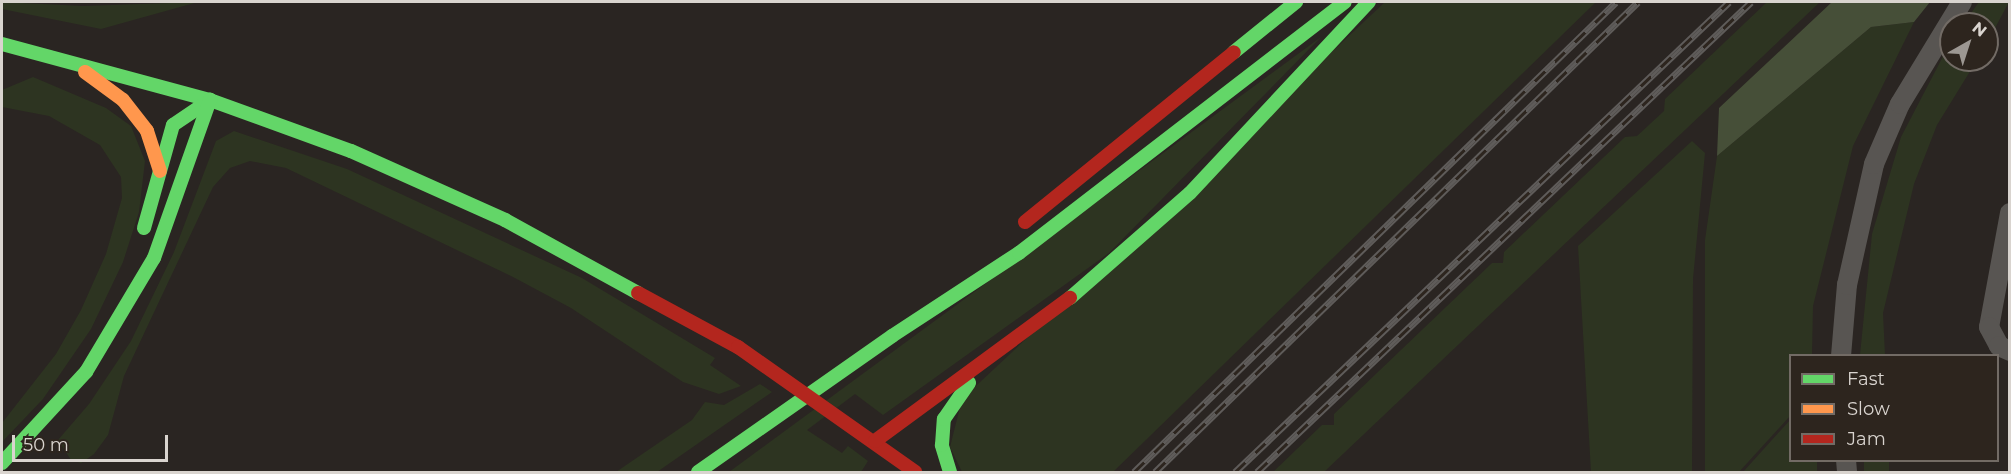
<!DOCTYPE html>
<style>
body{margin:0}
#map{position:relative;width:2011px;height:474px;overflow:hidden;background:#2a2522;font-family:Montserrat,sans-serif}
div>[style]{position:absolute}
.green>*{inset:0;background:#2d3421;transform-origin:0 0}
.forest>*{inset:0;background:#464f38}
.street>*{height:20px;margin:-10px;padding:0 10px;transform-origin:10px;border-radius:10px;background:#585552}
.fast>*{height:14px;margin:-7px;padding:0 7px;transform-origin:7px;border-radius:7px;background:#63d668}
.slow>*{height:14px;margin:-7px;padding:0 7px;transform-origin:7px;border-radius:7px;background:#ff974d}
.jam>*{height:14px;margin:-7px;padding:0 7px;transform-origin:7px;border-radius:7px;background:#b3261e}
.rail>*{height:7px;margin-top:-3.5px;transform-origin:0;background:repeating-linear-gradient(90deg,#2d251e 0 14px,#5f5c5a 0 28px);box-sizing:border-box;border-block:2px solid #5f5c5a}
span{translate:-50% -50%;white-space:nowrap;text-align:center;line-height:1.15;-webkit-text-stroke:4.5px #2d251e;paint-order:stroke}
.frame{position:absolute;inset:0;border:3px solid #d9d4cf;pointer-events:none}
.legend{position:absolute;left:1789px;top:354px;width:210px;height:108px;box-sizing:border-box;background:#2d251e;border:2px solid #726b65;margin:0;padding:8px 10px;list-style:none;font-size:18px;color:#d9d4cf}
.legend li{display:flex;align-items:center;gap:12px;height:30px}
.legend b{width:30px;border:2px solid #726b65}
.north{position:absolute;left:1939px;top:12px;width:60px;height:60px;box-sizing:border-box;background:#2d251e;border:2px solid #726b65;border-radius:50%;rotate:39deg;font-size:16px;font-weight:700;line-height:24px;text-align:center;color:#d9d4cf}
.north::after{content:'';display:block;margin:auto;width:21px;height:27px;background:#9c9792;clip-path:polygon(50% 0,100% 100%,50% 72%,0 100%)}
.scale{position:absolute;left:12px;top:435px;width:156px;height:27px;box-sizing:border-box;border:3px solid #d9d4cf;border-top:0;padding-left:8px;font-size:18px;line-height:21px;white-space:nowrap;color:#d9d4cf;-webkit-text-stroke:4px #2d251e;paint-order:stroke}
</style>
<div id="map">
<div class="green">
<i style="clip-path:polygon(2px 2px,83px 6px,198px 2px,101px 29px,2px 9px)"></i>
<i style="clip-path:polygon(1385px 2px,1596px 2px,1113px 472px,962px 472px,950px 447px,962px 399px)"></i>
<i style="clip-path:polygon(1767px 2px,1820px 2px,1324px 472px,1273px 472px,1322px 425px,1334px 425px,1334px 414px,1492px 263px,1503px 263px,1504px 252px,1625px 137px,1637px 136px,1664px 111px,1665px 99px)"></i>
<i style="clip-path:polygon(1979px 2px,2009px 2px,1987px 43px,1987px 24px,1963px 24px)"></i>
<i style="clip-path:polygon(1914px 22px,1853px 146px,1813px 306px,1812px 355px,1790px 356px,1790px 416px,1739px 472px,1705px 472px,1705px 240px,1717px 156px,1871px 27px)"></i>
<i style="clip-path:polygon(1321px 37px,1109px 253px,883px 415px,855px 394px,807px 430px,842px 453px,848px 446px,868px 461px,861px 472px,729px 472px)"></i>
<i style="clip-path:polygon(1951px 41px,1951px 60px,1977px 60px,1937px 125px,1914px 184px,1883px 313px,1885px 355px,1860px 355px,1872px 234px,1901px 137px)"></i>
<i style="clip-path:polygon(33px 77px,106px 108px,131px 126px,145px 161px,139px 212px,123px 262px,91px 329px,43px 399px,2px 442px,2px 423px,56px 354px,81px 310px,106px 254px,122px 198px,121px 177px,100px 145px,49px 116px,2px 107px,2px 90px)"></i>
<i style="clip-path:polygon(234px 131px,347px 169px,582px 278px,715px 358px,710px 365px,741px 386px,719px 394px,683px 382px,571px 308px,513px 277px,286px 168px,250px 161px,230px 168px,213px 187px,124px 376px,108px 435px,94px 454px,81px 463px,71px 460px,58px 440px,89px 404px,131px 341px,174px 252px,216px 141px)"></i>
<i style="clip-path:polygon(1692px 141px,1705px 153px,1693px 279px,1692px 472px,1591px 472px,1578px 246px)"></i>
<i style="clip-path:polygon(760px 384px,772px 392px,657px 472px,616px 472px,692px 420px,705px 402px,724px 405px)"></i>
<i style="clip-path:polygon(1790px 420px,1790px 460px,1817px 461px,1817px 472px,1743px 472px)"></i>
<i style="left:1864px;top:461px;width:25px;height:11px"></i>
</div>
<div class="forest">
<i style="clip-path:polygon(1832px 2px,1930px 2px,1914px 22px,1871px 27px,1717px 156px,1719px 108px)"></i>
</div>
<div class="street">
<i style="left:2010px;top:213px;width:116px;rotate:100.4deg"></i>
<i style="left:1989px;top:327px;width:21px;rotate:62deg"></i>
<i style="left:1999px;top:346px;width:12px;rotate:24deg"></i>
<i style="left:1841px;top:356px;width:71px;rotate:-85.2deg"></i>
<i style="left:1847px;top:285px;width:124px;rotate:-77.4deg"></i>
<i style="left:1874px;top:164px;width:65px;rotate:-66.6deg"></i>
<i style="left:1900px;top:104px;width:119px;rotate:-58.7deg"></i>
<i style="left:1846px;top:460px;width:12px;rotate:85deg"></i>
</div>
<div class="fast">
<i style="left:2px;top:44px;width:215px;rotate:15.1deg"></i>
<i style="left:210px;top:100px;width:150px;rotate:19.9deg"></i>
<i style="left:351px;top:151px;width:169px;rotate:24.1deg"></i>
<i style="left:505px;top:220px;width:152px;rotate:28.8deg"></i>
<i style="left:1234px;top:52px;width:80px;rotate:-38.9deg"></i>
<i style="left:144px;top:228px;width:107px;rotate:-74.3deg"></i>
<i style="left:173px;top:125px;width:45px;rotate:-34deg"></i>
<i style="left:1070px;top:298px;width:159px;rotate:-41.2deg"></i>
<i style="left:1190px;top:193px;width:262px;rotate:-46.9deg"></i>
<i style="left:892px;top:336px;width:152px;rotate:-33.2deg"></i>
<i style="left:1019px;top:253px;width:411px;rotate:-37.6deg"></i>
<i style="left:2px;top:463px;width:124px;rotate:-47.3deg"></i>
<i style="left:86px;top:372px;width:133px;rotate:-59.2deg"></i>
<i style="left:154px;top:258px;width:168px;rotate:-70.5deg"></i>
<i style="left:698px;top:472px;width:237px;rotate:-35deg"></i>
<i style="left:950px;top:472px;width:28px;rotate:-107deg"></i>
<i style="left:942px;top:445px;width:26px;rotate:-86deg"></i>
<i style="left:944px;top:419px;width:44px;rotate:-55.2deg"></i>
</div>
<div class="slow">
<i style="left:85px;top:72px;width:47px;rotate:36.4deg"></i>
<i style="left:123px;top:100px;width:39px;rotate:52deg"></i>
<i style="left:147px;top:131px;width:42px;rotate:72deg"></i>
</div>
<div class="jam">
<i style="left:1025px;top:222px;width:269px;rotate:-39.1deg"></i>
<i style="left:638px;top:293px;width:114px;rotate:28.4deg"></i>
<i style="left:738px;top:347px;width:217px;rotate:35.2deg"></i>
<i style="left:875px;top:441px;width:242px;rotate:-36.3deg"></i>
</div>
<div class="rail">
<i style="left:1134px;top:472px;width:673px;rotate:-44.28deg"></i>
<i style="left:1155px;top:472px;width:674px;rotate:-44.22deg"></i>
<i style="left:1235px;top:472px;width:682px;rotate:-43.57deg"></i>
<i style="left:1257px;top:472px;width:682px;rotate:-43.57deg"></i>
</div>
<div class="frame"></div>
<ul class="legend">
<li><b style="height:8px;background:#63d668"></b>Fast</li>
<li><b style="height:8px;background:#ff974d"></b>Slow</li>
<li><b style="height:8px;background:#b3261e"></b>Jam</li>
</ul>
<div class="north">N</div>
<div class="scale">50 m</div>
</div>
